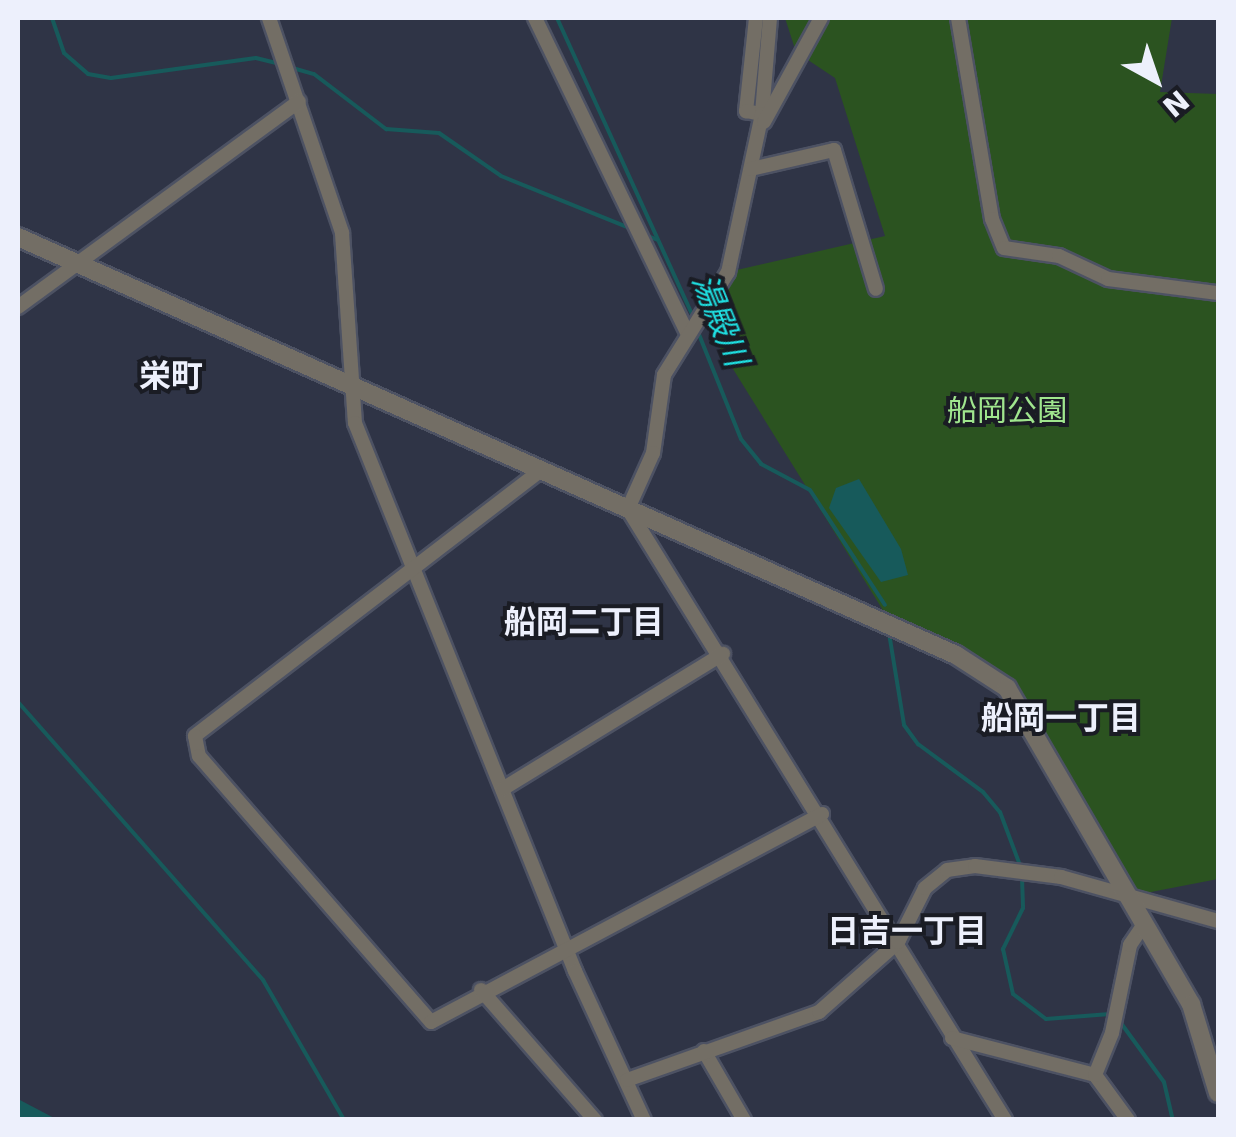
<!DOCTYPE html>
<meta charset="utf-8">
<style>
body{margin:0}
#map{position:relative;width:1236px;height:1137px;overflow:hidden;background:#2f3446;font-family:"DejaVu Sans","Noto Sans JP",sans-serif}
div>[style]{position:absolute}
.green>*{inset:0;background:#2b5320}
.water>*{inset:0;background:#175a5b}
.stream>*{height:4px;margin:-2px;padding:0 2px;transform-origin:2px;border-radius:2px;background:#175a5b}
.roads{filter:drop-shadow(2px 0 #4d5263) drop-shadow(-2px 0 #4d5263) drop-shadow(0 2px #4d5263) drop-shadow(0 -2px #4d5263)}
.minor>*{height:14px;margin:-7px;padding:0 7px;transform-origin:7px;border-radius:7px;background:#736e65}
.tertiary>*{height:18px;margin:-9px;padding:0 9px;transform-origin:9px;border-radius:9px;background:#736e65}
span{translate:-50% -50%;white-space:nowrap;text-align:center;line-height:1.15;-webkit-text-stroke:8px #1a1c24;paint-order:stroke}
.park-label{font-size:30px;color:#a0e68e}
.water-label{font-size:32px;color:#1fe1e3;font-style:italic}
.neighbourhood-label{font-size:32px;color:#edf0fc;font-weight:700}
.frame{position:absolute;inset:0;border:20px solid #edf0fc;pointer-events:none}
.north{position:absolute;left:1106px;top:30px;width:100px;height:100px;-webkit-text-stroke:8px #1a1c24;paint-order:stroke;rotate:140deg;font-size:28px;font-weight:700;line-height:40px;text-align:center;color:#edf0fc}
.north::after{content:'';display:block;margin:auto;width:35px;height:45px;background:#edf0fc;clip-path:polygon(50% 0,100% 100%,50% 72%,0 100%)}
</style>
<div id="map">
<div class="green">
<i style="clip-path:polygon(785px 18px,1172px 18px,1160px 92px,1218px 94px,1218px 879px,1120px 898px,1007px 688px,894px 628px,710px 332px,728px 272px,885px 236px,835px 78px,796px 52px)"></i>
</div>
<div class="water">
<i style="clip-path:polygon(859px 479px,901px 549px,908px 575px,881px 582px,829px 508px,836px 488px)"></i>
<i style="clip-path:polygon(18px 1099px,56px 1119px,18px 1119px)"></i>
</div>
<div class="stream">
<i style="left:52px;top:18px;width:37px;rotate:71deg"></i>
<i style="left:64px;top:53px;width:32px;rotate:41deg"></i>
<i style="left:88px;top:74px;width:23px;rotate:10deg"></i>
<i style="left:111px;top:78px;width:146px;rotate:-7.9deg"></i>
<i style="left:256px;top:58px;width:25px;rotate:14deg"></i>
<i style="left:557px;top:18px;width:330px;rotate:65.5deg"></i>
<i style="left:289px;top:67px;width:26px;rotate:16deg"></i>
<i style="left:314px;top:74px;width:91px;rotate:37.4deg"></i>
<i style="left:386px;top:129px;width:53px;rotate:4.3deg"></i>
<i style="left:439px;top:133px;width:75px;rotate:34.7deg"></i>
<i style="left:501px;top:176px;width:139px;rotate:22deg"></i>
<i style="left:643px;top:234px;width:16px;rotate:22deg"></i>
<i style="left:698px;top:332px;width:115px;rotate:68.1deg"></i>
<i style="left:741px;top:439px;width:32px;rotate:51deg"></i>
<i style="left:761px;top:464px;width:55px;rotate:28deg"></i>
<i style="left:810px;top:490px;width:137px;rotate:56.9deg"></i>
<i style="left:889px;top:633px;width:93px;rotate:80.7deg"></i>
<i style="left:904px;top:725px;width:24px;rotate:54deg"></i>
<i style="left:918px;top:744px;width:81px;rotate:36.4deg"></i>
<i style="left:983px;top:792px;width:26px;rotate:50deg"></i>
<i style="left:1000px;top:812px;width:60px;rotate:69.4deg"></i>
<i style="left:18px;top:702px;width:371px;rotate:48.6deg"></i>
<i style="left:263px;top:980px;width:162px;rotate:59.9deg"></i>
<i style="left:1022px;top:878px;width:30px;rotate:88deg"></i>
<i style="left:1023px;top:908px;width:46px;rotate:116deg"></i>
<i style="left:1003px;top:949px;width:46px;rotate:77.5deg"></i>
<i style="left:1013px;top:994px;width:41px;rotate:37.1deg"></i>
<i style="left:1046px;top:1019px;width:64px;rotate:-4.5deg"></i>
<i style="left:1118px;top:1019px;width:78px;rotate:53.9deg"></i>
<i style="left:1164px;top:1082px;width:39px;rotate:77deg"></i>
</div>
<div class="roads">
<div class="minor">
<i style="left:269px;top:18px;width:227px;rotate:71.2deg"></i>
<i style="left:342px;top:233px;width:190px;rotate:86.1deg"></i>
<i style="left:355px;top:423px;width:591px;rotate:68.13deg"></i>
<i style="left:575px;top:971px;width:164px;rotate:65.2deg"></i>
<i style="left:535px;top:18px;width:349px;rotate:64.2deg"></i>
<i style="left:756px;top:18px;width:94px;rotate:96.1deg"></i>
<i style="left:746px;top:111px;width:16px;rotate:11deg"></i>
<i style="left:770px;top:18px;width:96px;rotate:94.8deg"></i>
<i style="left:762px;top:114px;width:162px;rotate:102.1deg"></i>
<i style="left:728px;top:272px;width:121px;rotate:121.9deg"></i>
<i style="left:664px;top:375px;width:79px;rotate:98deg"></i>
<i style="left:653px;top:453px;width:61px;rotate:114.1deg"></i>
<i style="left:628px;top:509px;width:718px;rotate:58.32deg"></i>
<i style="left:958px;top:18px;width:204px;rotate:80.4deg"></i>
<i style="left:992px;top:219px;width:31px;rotate:68deg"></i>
<i style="left:1004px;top:248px;width:56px;rotate:8.3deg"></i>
<i style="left:1059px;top:256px;width:54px;rotate:25.1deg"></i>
<i style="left:1108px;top:279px;width:111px;rotate:7.3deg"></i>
<i style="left:764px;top:122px;width:119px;rotate:-61.3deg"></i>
<i style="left:751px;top:169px;width:85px;rotate:-12.9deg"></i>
<i style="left:834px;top:150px;width:145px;rotate:73.2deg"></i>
<i style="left:18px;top:307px;width:348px;rotate:-36.2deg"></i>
<i style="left:540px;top:471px;width:435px;rotate:142.5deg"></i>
<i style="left:195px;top:736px;width:20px;rotate:79deg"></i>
<i style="left:199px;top:756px;width:353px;rotate:48.9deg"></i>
<i style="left:431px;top:1022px;width:443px;rotate:-28deg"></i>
<i style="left:504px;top:788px;width:257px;rotate:-31.5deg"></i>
<i style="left:481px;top:990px;width:173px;rotate:48.8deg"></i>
<i style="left:952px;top:1038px;width:148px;rotate:14.5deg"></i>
<i style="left:1095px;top:1075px;width:56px;rotate:53.7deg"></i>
<i style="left:704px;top:1051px;width:80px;rotate:59.9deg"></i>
<i style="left:1095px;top:1075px;width:45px;rotate:-68deg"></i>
<i style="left:1112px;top:1033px;width:90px;rotate:-78.4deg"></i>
<i style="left:1130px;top:945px;width:27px;rotate:-56deg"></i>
<i style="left:627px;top:1080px;width:204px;rotate:-19.5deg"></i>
<i style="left:819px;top:1012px;width:106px;rotate:-41.5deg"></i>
<i style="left:898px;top:942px;width:60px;rotate:-63.4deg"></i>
<i style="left:925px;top:888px;width:28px;rotate:-39deg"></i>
<i style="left:947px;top:870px;width:28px;rotate:-8deg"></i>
<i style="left:975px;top:866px;width:87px;rotate:7.3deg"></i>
<i style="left:1061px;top:877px;width:163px;rotate:15.7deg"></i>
</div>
<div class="tertiary">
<i style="left:18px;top:237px;width:1027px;rotate:24.02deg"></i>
<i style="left:956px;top:655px;width:61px;rotate:32.9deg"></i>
<i style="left:1007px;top:688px;width:366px;rotate:59.8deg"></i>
<i style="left:1191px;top:1004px;width:93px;rotate:73.1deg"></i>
</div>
</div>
<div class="park-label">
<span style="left:1007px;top:411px">船岡公園</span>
</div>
<div class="water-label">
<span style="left:720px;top:320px;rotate:68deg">湯殿川</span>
</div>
<div class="neighbourhood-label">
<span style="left:171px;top:376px">栄町</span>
<span style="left:584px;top:622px">船岡二丁目</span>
<span style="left:1061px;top:718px">船岡一丁目</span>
<span style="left:907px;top:931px">日吉一丁目</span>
</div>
<div class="frame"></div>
<div class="north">N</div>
</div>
